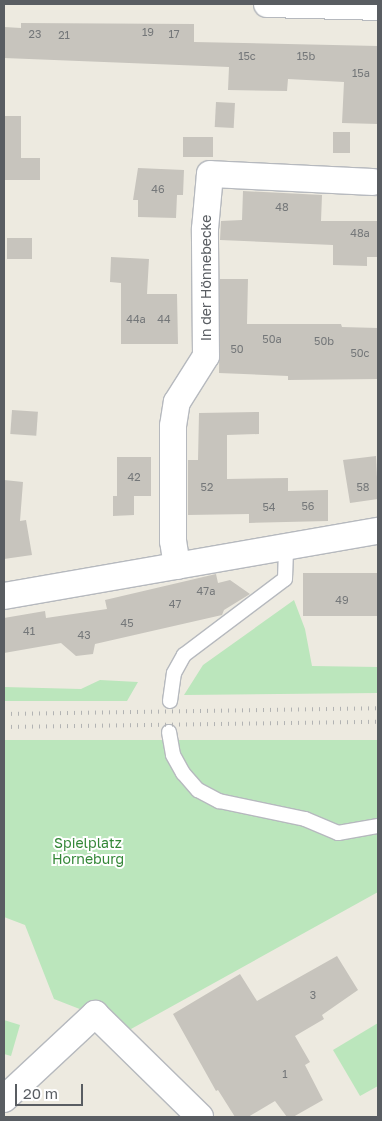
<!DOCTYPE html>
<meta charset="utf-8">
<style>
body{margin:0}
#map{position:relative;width:382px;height:1121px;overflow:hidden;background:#edeae0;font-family:"Golos Text",sans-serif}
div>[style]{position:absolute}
.green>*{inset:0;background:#bbe6bc}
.building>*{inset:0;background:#c7c4bd;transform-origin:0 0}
.roads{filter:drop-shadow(1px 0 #b6b9be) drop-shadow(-1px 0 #b6b9be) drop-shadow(0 1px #b6b9be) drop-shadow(0 -1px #b6b9be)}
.service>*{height:14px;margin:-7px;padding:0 7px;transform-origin:7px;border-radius:7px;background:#fff}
.minor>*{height:26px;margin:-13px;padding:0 13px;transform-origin:13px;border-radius:13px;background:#fff}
.rail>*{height:4px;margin-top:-2px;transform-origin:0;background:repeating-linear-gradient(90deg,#b2b3b3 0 1px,transparent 0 7px)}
span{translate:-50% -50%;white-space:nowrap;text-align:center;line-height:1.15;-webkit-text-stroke:4px #fff;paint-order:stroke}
.number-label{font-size:11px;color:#747779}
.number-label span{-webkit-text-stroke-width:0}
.street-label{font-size:14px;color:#595d62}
.park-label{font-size:14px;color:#338737}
.frame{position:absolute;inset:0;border:5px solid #595d62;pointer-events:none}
.scale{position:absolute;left:15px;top:1084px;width:68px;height:22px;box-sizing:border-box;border:2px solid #595d62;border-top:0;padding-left:6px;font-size:15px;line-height:18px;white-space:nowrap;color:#595d62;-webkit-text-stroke:4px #fff;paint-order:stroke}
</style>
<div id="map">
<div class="green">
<i style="clip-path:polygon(294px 600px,305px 629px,312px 666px,378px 667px,378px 693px,184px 695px,203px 665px)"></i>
<i style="clip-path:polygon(100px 680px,138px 682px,127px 701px,4px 701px,4px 687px,81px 689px)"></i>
<i style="clip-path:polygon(4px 740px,378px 740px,378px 892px,131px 1029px,54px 999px,25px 925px,4px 917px)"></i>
<i style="clip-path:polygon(4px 1020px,20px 1025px,11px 1056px,4px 1054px)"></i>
<i style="clip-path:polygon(378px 1023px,378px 1086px,360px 1096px,333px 1050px)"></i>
</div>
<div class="building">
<i style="clip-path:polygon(21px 23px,194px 24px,194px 42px,378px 46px,378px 124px,342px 123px,344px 82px,288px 79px,287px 91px,228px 90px,229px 67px,4px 58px,4px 27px,21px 28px)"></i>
<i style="left:216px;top:102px;width:19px;height:25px;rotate:3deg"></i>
<i style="clip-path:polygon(4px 116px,21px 116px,21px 158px,40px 158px,40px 180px,4px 180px)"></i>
<i style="left:333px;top:132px;width:17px;height:21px"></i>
<i style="left:183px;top:137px;width:30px;height:20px"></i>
<i style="clip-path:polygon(138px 168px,184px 170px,183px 195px,177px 195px,176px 218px,138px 217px,138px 200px,133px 200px)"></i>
<i style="clip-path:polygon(243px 191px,322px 195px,321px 221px,378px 221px,378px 257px,367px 257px,367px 266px,333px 265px,333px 245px,220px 240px,221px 221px,242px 220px)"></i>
<i style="left:7px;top:238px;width:25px;height:21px"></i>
<i style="clip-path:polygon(111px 257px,149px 259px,147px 294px,177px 294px,178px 344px,121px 344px,121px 283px,110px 282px)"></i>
<i style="clip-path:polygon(220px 279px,248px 279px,247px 324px,341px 324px,342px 327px,378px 328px,378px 379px,288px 380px,288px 376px,219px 373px)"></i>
<i style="left:12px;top:410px;width:26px;height:24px;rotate:4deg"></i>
<i style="clip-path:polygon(259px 412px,259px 434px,227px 435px,227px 479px,288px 478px,288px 491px,328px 490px,328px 521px,249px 523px,249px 514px,188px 515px,188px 460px,198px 460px,199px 413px)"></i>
<i style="clip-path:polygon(376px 456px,378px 499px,350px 503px,343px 460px)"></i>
<i style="clip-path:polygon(117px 457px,151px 457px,151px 496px,134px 496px,134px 515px,113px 516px,113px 496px,117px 496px)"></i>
<i style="clip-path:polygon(4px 480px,23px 482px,20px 521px,26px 520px,32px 555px,4px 559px)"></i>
<i style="left:378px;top:573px;width:43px;height:75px;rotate:90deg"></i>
<i style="clip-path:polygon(216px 574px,218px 583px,230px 580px,250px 594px,224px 610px,222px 615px,95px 644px,93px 654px,76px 656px,61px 643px,4px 653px,4px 618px,45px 611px,46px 618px,107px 609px,105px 600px)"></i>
<i style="clip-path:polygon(337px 956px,358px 990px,322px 1015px,324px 1019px,295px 1036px,310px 1062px,305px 1065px,323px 1100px,293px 1117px,287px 1117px,275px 1101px,248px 1117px,235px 1117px,218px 1090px,216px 1091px,173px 1014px,240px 974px,257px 1001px)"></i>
</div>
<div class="roads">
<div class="service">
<i style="left:170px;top:701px;width:28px;rotate:-82deg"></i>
<i style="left:174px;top:673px;width:21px;rotate:-61deg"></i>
<i style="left:184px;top:655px;width:126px;rotate:-37deg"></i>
<i style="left:285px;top:579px;width:32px;rotate:-88deg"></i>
<i style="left:169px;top:732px;width:23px;rotate:80deg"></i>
<i style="left:173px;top:755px;width:21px;rotate:61deg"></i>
<i style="left:183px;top:773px;width:23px;rotate:49deg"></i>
<i style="left:198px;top:790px;width:24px;rotate:28deg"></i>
<i style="left:219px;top:801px;width:88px;rotate:11.8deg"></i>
<i style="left:305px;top:819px;width:36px;rotate:23deg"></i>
<i style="left:338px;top:833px;width:41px;rotate:-9.9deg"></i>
</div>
<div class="minor">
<i style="left:267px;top:4px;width:111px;rotate:1.5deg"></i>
<i style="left:177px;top:566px;width:25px;rotate:-99deg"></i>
<i style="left:173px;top:541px;width:115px;rotate:-90deg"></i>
<i style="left:173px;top:426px;width:24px;rotate:-81deg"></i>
<i style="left:177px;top:402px;width:54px;rotate:-57.8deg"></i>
<i style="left:206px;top:356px;width:127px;rotate:-90.5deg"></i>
<i style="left:205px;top:229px;width:55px;rotate:-84.8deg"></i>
<i style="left:210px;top:174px;width:163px;rotate:2.8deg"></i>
<i style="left:4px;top:596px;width:380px;rotate:-9.9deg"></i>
<i style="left:4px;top:1099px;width:125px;rotate:-43deg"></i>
<i style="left:95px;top:1014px;width:147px;rotate:44.4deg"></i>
</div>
</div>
<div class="rail">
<i style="left:4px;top:714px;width:374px;rotate:-0.9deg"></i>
<i style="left:4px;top:727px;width:374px;rotate:-0.8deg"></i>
</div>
<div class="number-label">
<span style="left:148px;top:32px">19</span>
<span style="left:35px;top:34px">23</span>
<span style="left:174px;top:34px">17</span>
<span style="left:64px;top:35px">21</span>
<span style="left:247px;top:56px">15c</span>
<span style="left:306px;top:56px">15b</span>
<span style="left:361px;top:73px">15a</span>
<span style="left:158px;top:189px">46</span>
<span style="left:282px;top:207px">48</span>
<span style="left:360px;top:233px">48a</span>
<span style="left:136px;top:319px">44a</span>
<span style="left:164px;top:319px">44</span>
<span style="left:272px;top:339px">50a</span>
<span style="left:324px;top:341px">50b</span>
<span style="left:237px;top:349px">50</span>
<span style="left:360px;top:353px">50c</span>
<span style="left:134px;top:477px">42</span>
<span style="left:207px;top:487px">52</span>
<span style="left:363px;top:487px">58</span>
<span style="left:308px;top:506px">56</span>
<span style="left:269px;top:507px">54</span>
<span style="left:206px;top:591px">47a</span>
<span style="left:342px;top:600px">49</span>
<span style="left:175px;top:604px">47</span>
<span style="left:127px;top:623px">45</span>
<span style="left:29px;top:631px">41</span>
<span style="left:84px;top:635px">43</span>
<span style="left:313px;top:995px">3</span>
<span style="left:285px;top:1074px">1</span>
</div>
<div class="street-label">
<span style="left:206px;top:278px;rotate:-90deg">In der Hönnebecke</span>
</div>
<div class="park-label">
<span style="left:88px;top:851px">Spielplatz<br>Horneburg</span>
</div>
<div class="frame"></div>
<div class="scale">20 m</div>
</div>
